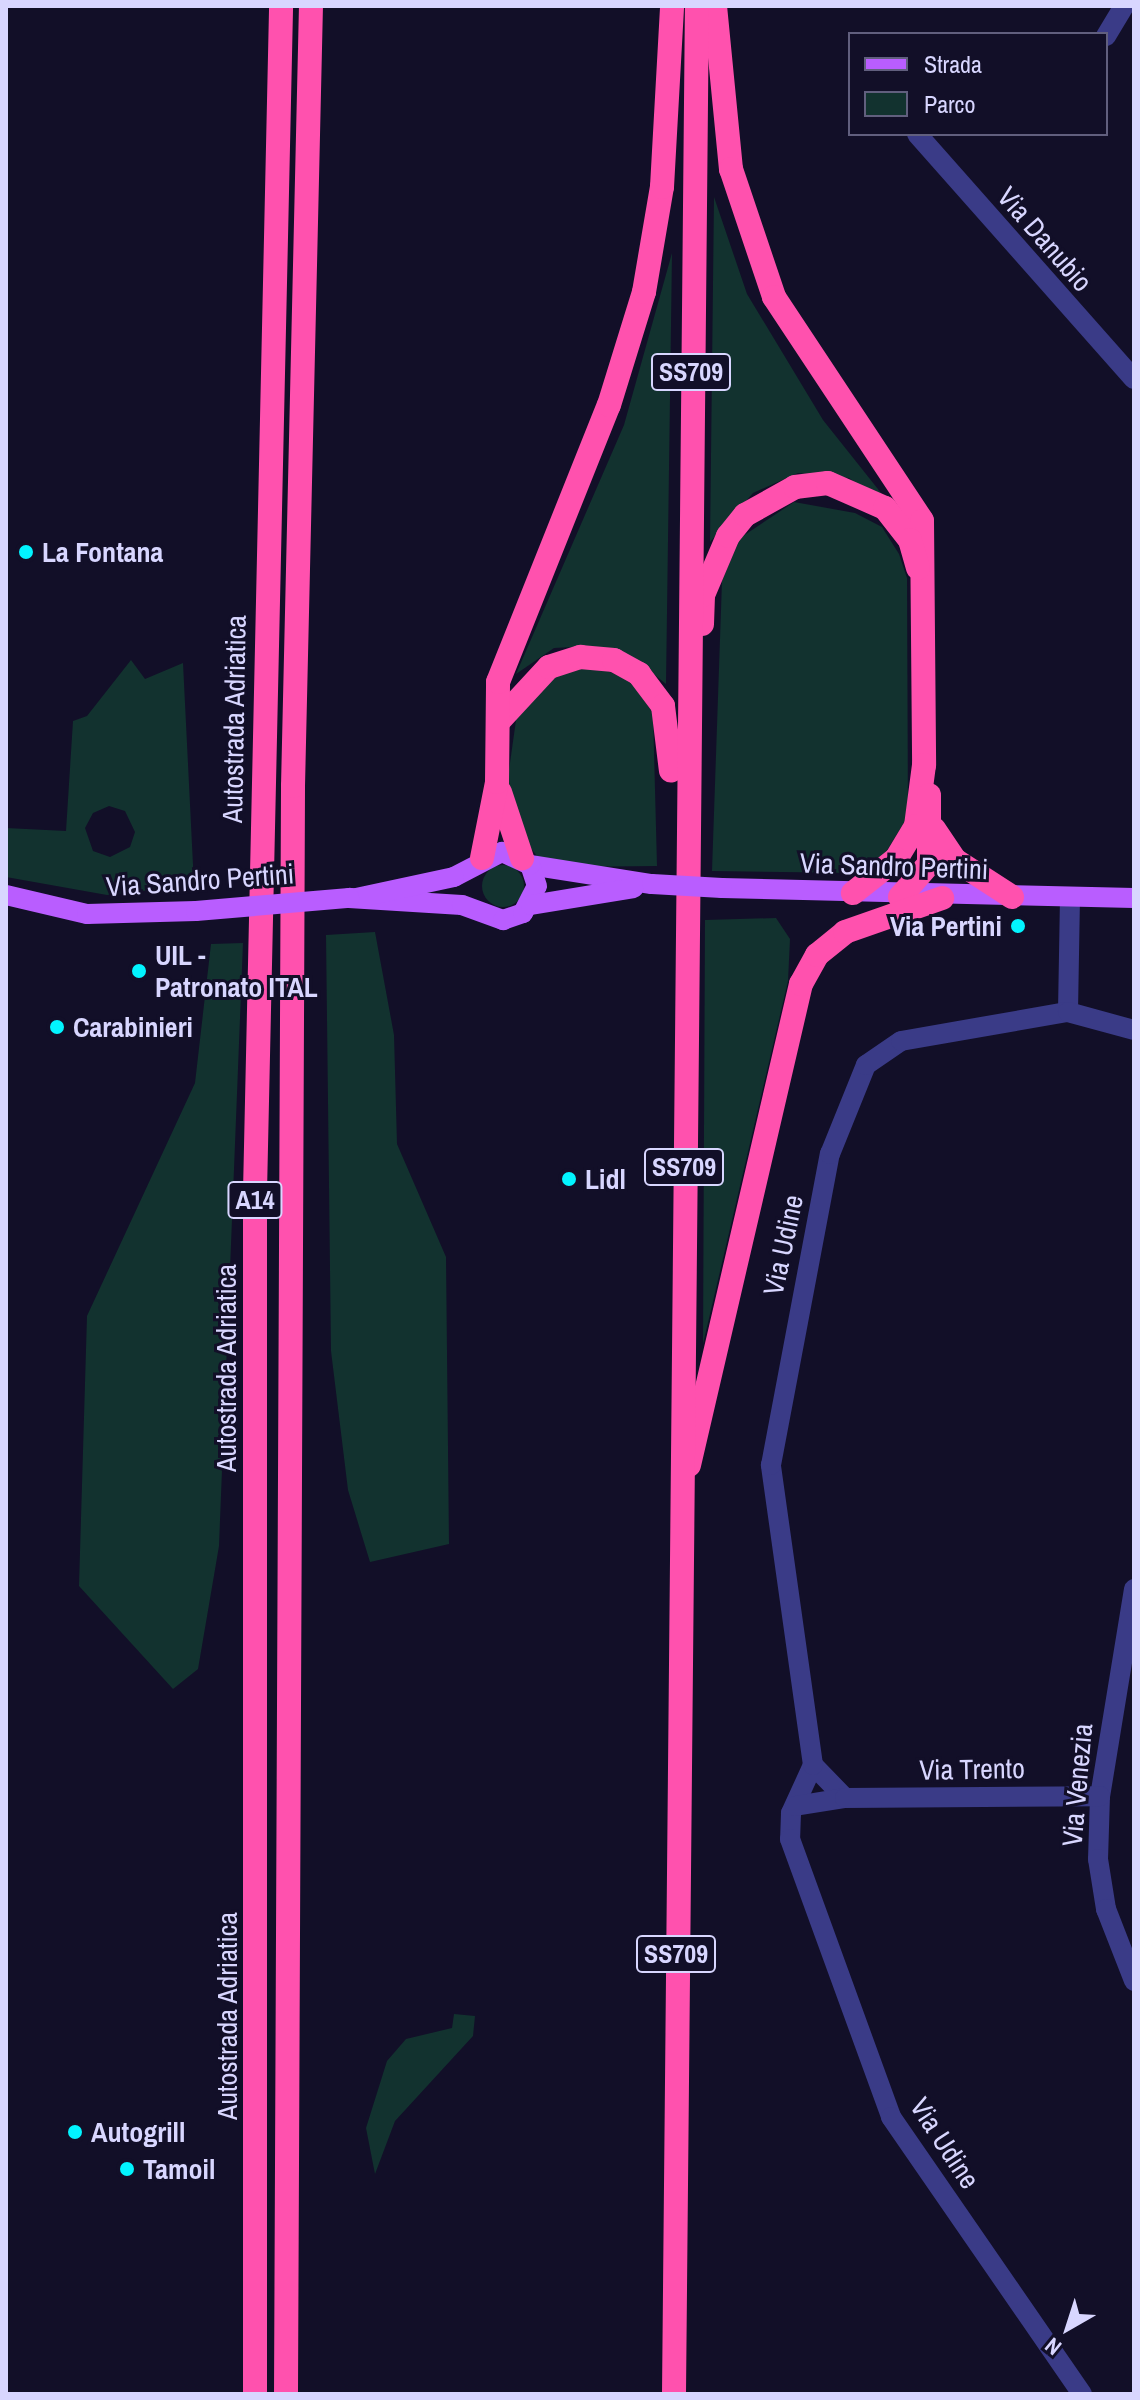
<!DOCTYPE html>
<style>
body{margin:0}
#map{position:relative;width:1140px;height:2400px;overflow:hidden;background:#120f28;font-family:"Archivo Narrow",sans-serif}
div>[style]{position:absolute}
.green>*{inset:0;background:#12322f}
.round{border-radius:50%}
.minor>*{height:20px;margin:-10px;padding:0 10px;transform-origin:10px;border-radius:10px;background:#3a3b87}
.major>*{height:20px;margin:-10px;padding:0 10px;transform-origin:10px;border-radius:10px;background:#b95dff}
.highway>*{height:24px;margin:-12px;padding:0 12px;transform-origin:12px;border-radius:12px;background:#ff51ae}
.major-bridge>*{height:20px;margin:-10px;padding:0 10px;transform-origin:10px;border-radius:10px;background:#b95dff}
.dots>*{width:22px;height:22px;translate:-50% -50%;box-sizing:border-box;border:4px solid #120f28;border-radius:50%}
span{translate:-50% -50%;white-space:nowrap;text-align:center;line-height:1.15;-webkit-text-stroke:6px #120f28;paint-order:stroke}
.shield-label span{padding:2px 6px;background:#120f28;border:2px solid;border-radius:6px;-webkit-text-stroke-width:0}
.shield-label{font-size:26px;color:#d8d6ff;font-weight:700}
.street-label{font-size:28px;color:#d8d6ff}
.poi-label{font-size:28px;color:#d8d6ff;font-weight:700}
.left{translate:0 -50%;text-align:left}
.right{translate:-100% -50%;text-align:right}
.frame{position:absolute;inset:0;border:8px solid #d8d6ff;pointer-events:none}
.legend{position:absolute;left:848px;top:32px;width:260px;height:104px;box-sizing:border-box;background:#120f28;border:2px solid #615f7e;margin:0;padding:10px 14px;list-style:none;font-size:24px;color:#d8d6ff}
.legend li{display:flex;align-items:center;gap:16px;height:40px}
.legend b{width:40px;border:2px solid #615f7e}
.north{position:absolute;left:1028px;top:2288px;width:80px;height:80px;-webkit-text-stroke:6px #120f28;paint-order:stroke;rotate:219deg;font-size:22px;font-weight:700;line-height:32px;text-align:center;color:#d8d6ff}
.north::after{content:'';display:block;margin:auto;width:28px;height:36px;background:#d8d6ff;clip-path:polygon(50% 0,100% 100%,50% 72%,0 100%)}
</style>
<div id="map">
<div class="green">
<i style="clip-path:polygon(714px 197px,747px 294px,823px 420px,897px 513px,849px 478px,798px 473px,753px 493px,710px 542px)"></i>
<i style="clip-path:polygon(672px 253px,666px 684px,631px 656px,592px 646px,554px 648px,516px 674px,624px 425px)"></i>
<i style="clip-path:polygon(794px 502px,855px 513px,882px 527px,899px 554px,907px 578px,908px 816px,881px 860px,857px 873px,712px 871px,722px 581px,740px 538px)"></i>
<i style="clip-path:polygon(evenodd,131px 660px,145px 679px,183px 663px,194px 885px,107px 895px,6px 877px,6px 828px,66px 831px,73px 721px,87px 716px,131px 660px,109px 806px,125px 811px,135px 832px,130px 847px,110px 857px,93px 851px,85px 828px,93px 813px,109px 806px)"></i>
<i style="clip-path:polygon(572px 669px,604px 669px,631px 682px,653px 713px,657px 866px,564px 867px,540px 860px,515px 828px,508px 777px,517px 713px,528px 692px)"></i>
<i class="round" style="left:482px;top:865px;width:42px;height:42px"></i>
<i style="clip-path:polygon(776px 918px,790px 939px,788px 981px,703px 1344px,705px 920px)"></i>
<i style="clip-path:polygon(375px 932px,394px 1035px,397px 1144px,446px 1257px,449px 1544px,370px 1562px,348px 1490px,331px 1351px,326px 935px)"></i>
<i style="clip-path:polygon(243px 943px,219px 1546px,198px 1669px,173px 1689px,79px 1586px,87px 1316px,195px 1083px,211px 944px)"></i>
<i style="clip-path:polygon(454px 2014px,475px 2016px,473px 2036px,395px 2121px,375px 2174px,366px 2128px,387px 2061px,406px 2039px,452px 2028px)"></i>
</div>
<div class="minor">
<i style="left:1106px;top:36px;width:35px;rotate:-59deg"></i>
<i style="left:917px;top:134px;width:327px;rotate:48.5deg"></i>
<i style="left:1068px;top:1012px;width:114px;rotate:-89deg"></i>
<i style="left:1134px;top:1589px;width:210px;rotate:99.3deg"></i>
<i style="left:1100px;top:1796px;width:63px;rotate:91.8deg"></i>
<i style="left:1098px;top:1859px;width:51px;rotate:80.9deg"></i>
<i style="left:1106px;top:1909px;width:77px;rotate:68.7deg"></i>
<i style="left:813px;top:1765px;width:53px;rotate:114.6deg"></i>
<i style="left:791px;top:1813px;width:26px;rotate:92deg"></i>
<i style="left:790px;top:1839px;width:296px;rotate:70deg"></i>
<i style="left:891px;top:2117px;width:336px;rotate:55.4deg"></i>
<i style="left:845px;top:1798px;width:46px;rotate:-134.1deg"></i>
<i style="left:813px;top:1765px;width:303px;rotate:-98deg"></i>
<i style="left:771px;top:1465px;width:317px;rotate:-79.3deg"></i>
<i style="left:830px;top:1154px;width:96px;rotate:-68deg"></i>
<i style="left:866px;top:1065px;width:42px;rotate:-34.4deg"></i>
<i style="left:901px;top:1041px;width:169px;rotate:-9.9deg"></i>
<i style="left:1068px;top:1012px;width:68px;rotate:15.3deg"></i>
<i style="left:795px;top:1806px;width:51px;rotate:-9.1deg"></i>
<i style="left:845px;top:1798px;width:255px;rotate:-0.4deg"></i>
</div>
<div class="major">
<i style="left:530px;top:865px;width:123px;rotate:8.9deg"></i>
<i style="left:722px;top:888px;width:412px;rotate:1.4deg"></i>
<i style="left:6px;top:895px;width:83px;rotate:13.2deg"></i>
<i style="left:87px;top:914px;width:109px;rotate:-1.6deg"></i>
<i style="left:349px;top:898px;width:113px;rotate:3.5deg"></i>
<i style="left:462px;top:905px;width:44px;rotate:20.1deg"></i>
<i style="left:503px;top:920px;width:21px;rotate:-19deg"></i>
<i style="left:523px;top:913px;width:30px;rotate:-63deg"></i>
<i style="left:537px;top:886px;width:22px;rotate:-108deg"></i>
<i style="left:530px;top:865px;width:31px;rotate:-155deg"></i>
<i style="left:502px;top:852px;width:54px;rotate:152.5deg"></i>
<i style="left:454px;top:877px;width:100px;rotate:167.9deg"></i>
<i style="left:531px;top:905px;width:104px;rotate:-9.4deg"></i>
</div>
<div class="highway">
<i style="left:715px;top:6px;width:164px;rotate:84.4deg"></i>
<i style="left:731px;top:169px;width:135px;rotate:71.4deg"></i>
<i style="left:774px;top:297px;width:268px;rotate:56.5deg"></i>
<i style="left:922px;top:521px;width:244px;rotate:89.5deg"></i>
<i style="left:924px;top:765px;width:62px;rotate:97.5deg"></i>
<i style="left:916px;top:826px;width:39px;rotate:121deg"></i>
<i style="left:896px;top:859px;width:55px;rotate:141.7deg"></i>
<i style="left:702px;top:624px;width:29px;rotate:-88deg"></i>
<i style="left:703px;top:595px;width:64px;rotate:-67deg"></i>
<i style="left:728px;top:536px;width:27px;rotate:-51deg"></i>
<i style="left:745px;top:515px;width:57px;rotate:-29.2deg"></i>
<i style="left:795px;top:487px;width:33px;rotate:-7deg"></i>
<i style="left:828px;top:483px;width:62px;rotate:23.7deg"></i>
<i style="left:885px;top:508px;width:41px;rotate:52deg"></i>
<i style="left:910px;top:540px;width:29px;rotate:74deg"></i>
<i style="left:498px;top:722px;width:75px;rotate:-47.2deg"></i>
<i style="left:549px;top:667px;width:33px;rotate:-18deg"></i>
<i style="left:580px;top:657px;width:34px;rotate:5deg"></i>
<i style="left:614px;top:660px;width:29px;rotate:29deg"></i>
<i style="left:639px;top:674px;width:40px;rotate:53deg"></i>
<i style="left:663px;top:706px;width:65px;rotate:83deg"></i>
<i style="left:500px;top:792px;width:70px;rotate:71.6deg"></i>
<i style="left:934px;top:829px;width:37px;rotate:56deg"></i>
<i style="left:955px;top:860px;width:68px;rotate:33deg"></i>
<i style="left:482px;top:858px;width:77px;rotate:-78.8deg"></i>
<i style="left:497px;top:782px;width:100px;rotate:-89.4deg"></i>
<i style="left:498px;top:682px;width:298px;rotate:-68.2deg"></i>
<i style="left:609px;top:405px;width:118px;rotate:-72.8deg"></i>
<i style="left:644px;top:292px;width:107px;rotate:-80.3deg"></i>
<i style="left:662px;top:187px;width:181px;rotate:-86.8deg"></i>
<i style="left:900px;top:897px;width:44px;rotate:-48.7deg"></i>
<i style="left:929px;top:864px;width:69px;rotate:-90deg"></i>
<i style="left:689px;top:1465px;width:494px;rotate:-76.9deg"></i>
<i style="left:801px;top:984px;width:33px;rotate:-61deg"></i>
<i style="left:817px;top:955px;width:36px;rotate:-39deg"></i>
<i style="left:845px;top:932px;width:103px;rotate:-19.3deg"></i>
<i style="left:255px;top:2394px;width:1202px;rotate:-90deg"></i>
<i style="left:255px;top:1192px;width:1186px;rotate:-88.74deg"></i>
<i style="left:286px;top:2394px;width:1608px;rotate:-89.75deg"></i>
<i style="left:293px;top:786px;width:780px;rotate:-88.68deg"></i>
<i style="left:674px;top:2394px;width:2388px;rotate:-89.45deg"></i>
</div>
<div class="major-bridge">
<i style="left:652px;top:884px;width:70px;rotate:3.3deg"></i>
<i style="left:196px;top:911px;width:154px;rotate:-4.9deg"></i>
</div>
<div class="dots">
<i style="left:26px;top:552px;background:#02f4ff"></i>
<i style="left:1018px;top:926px;background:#02f4ff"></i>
<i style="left:139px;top:971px;background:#02f4ff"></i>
<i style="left:57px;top:1027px;background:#02f4ff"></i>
<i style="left:569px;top:1179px;background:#02f4ff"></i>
<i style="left:75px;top:2132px;background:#02f4ff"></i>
<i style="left:127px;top:2169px;background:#02f4ff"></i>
</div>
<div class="shield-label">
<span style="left:691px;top:372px">SS709</span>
<span style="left:684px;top:1167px">SS709</span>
<span style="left:255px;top:1200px">A14</span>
<span style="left:676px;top:1954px">SS709</span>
</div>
<div class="street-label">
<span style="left:1045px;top:239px;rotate:49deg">Via Danubio</span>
<span style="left:234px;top:719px;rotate:-89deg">Autostrada Adriatica</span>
<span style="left:894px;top:866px;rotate:2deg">Via Sandro Pertini</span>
<span style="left:200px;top:880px;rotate:-4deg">Via Sandro Pertini</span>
<span style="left:783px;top:1245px;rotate:-78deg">Via Udine</span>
<span style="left:226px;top:1368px;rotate:-90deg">Autostrada Adriatica</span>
<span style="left:972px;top:1769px;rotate:-1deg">Via Trento</span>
<span style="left:1077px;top:1785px;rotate:-85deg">Via Venezia</span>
<span style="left:227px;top:2016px;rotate:-90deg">Autostrada Adriatica</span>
<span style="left:945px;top:2143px;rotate:57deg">Via Udine</span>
</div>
<div class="poi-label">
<span class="left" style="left:42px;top:552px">La Fontana</span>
<span class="right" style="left:1002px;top:926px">Via Pertini</span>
<span class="left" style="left:155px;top:971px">UIL -<br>Patronato ITAL</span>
<span class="left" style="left:73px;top:1027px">Carabinieri</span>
<span class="left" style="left:585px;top:1179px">Lidl</span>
<span class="left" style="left:91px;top:2132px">Autogrill</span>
<span class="left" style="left:143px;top:2169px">Tamoil</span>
</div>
<div class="frame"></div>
<ul class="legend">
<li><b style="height:10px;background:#b95dff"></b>Strada</li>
<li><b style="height:22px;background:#12322f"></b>Parco</li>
</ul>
<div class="north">N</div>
</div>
